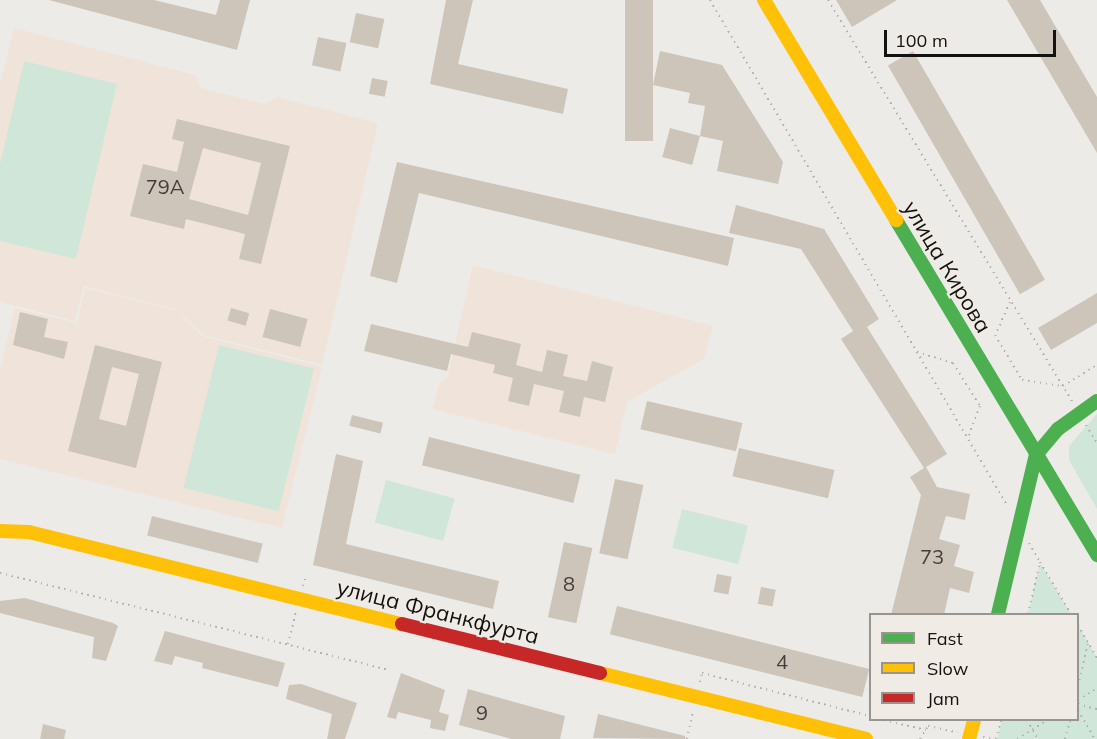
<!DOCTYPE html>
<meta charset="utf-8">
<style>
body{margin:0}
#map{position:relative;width:1097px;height:739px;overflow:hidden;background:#edebe8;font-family:Mulish,sans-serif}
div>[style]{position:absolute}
.commercial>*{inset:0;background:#f0e4da}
.green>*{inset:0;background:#d0e6d8;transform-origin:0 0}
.building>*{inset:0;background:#cdc4ba;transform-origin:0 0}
.path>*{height:2px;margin-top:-1px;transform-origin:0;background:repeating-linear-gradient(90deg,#b5afaf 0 1.5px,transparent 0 6px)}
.fast>*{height:14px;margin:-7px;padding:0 7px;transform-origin:7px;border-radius:7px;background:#4caf50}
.slow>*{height:14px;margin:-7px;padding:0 7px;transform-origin:7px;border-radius:7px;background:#ffc107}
.jam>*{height:14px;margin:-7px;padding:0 7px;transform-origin:7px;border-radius:7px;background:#c62828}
span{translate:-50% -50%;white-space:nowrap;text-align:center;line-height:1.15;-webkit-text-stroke:4.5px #f0ebe5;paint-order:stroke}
.number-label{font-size:20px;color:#423e3a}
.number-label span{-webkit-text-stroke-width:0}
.street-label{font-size:22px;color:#141210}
.legend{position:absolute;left:869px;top:613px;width:210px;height:108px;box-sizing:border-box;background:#f0ebe5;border:2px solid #989490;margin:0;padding:8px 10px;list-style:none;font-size:18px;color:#141210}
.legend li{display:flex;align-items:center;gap:12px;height:30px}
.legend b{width:30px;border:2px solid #989490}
.scale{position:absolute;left:884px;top:30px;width:172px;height:27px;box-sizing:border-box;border:3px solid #141210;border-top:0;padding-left:8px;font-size:18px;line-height:21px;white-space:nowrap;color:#141210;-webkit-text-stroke:4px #f0ebe5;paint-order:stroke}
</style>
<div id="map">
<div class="commercial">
<i style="clip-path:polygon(14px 28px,195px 75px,201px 88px,265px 104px,277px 97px,378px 123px,322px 365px,203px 335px,178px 310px,84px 286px,75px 321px,0 302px,0 84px)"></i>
<i style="clip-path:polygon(473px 265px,713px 326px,704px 359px,627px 402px,615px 454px,432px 409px,440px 382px,447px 378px)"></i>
<i style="clip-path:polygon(85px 288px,178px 311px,202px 336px,322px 367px,282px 528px,0 459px,0 369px,15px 308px,77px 323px)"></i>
</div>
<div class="green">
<i style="clip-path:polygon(24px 61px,117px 84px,76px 259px,0 241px,0 164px)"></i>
<i style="left:219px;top:345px;width:98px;height:147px;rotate:14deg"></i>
<i style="clip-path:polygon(1097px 414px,1097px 509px,1069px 460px,1069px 446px)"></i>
<i style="left:386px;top:480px;width:71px;height:44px;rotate:15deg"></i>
<i style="left:682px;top:509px;width:68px;height:40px;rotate:14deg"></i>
<i style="clip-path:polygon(1040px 563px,1071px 614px,1028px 614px)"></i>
<i style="clip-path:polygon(1078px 625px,1097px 658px,1097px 739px,997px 739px,1002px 720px,1078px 720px)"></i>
</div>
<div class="building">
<i style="clip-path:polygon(49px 0,154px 0,216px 15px,220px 0,250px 0,237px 50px)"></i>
<i style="clip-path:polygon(446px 0,473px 0,458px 64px,568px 89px,563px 114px,430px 84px)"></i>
<i style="left:625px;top:0;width:28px;height:141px"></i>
<i style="clip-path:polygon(836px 0,897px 0,852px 27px)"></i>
<i style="clip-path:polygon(1007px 0,1040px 0,1097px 97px,1097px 153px)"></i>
<i style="left:356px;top:13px;width:29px;height:30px;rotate:12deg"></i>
<i style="left:318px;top:37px;width:29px;height:29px;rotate:12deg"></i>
<i style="clip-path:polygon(660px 51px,722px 65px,783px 162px,778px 184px,717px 171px,723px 141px,700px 136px,705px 106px,688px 103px,690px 93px,653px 85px)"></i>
<i style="left:913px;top:51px;width:264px;height:29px;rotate:60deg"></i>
<i style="left:372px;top:78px;width:16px;height:16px;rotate:11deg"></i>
<i style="clip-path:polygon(evenodd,177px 119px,290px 146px,261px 264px,239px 259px,245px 234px,186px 219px,184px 229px,130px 216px,143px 164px,177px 172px,184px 142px,172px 139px,177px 119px,203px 148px,261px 163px,248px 215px,189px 199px,203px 148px)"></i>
<i style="left:670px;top:128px;width:31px;height:30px;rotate:15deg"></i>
<i style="clip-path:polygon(397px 162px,734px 238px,728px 266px,419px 193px,397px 283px,370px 276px)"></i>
<i style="clip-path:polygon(736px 205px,824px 229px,879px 319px,867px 327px,947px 454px,926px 467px,937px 487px,970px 494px,965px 520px,946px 516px,939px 539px,960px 545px,954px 566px,974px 572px,969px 593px,950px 588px,944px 615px,891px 615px,921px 495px,910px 477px,924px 468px,841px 339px,853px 331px,801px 249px,729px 233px)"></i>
<i style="clip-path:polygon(1097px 293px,1097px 323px,1051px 350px,1038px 328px)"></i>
<i style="left:231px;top:308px;width:19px;height:13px;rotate:16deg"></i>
<i style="left:270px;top:309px;width:39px;height:29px;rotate:15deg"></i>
<i style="clip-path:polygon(20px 312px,48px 319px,44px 337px,68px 342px,64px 359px,13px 345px)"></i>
<i style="clip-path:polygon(371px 324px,468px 347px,472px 332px,521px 344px,516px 365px,542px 372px,547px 350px,568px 355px,563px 376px,587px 381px,592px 361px,613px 367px,605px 402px,584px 397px,580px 417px,559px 412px,564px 391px,534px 384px,529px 406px,508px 401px,513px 378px,493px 373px,495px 365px,451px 354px,447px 371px,364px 351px)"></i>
<i style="clip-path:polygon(evenodd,95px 345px,162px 362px,136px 468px,68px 451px,95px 345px,112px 367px,139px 374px,126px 426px,99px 419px,112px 367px)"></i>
<i style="left:647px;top:401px;width:98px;height:29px;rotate:13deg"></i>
<i style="left:352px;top:415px;width:32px;height:11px;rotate:14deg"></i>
<i style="left:429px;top:437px;width:156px;height:29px;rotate:14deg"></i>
<i style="left:739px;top:448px;width:98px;height:29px;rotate:13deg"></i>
<i style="clip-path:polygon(336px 454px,363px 461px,346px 544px,499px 581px,493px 609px,313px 565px)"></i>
<i style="left:615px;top:479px;width:29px;height:76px;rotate:12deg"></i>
<i style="left:152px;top:516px;width:114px;height:20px;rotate:14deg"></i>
<i style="left:564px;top:542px;width:29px;height:77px;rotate:12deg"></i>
<i style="left:717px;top:574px;width:15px;height:18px;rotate:11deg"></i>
<i style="left:761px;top:587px;width:15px;height:17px;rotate:11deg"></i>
<i style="clip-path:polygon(25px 598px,113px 623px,118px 626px,106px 661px,92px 658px,94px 637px,0 613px,0 601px)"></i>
<i style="left:617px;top:606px;width:260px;height:29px;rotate:14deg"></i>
<i style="clip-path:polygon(165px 631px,285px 663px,278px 687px,202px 668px,203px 663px,175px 656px,172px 665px,154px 661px)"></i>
<i style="clip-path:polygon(401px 673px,445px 690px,439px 712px,449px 715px,445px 731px,430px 728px,431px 720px,398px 712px,396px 719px,387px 717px)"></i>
<i style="clip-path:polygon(301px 684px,357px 703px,345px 739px,327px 739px,332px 714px,286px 699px,289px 685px)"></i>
<i style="clip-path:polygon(468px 689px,565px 716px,560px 739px,512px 739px,459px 725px)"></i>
<i style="clip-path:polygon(598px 714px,685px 736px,685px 739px,593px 738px)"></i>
<i style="clip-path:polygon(43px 724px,66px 730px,64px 739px,40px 739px)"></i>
</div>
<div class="path">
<i style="left:710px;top:0;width:588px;rotate:59.55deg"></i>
<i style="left:828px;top:0;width:470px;rotate:58.7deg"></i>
<i style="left:1010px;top:302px;width:36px;rotate:114deg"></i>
<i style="left:995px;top:335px;width:52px;rotate:59deg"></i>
<i style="left:1022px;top:380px;width:41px;rotate:8.3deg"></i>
<i style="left:1063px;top:386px;width:40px;rotate:-32deg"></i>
<i style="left:917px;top:352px;width:38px;rotate:17deg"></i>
<i style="left:953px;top:363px;width:51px;rotate:57.9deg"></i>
<i style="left:980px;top:406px;width:34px;rotate:111deg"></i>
<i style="left:1086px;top:425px;width:21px;rotate:59deg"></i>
<i style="left:1029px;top:543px;width:22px;rotate:60deg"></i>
<i style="left:0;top:573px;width:398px;rotate:14deg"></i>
<i style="left:303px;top:586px;width:10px;rotate:-73deg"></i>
<i style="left:1028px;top:614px;width:53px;rotate:-77deg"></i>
<i style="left:1040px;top:562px;width:61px;rotate:59.2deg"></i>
<i style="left:1078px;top:625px;width:38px;rotate:60deg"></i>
<i style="left:1078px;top:640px;width:7px;rotate:-34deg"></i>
<i style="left:288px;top:644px;width:33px;rotate:-76deg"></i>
<i style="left:700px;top:682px;width:9px;rotate:-77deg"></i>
<i style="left:702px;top:673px;width:173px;rotate:14.4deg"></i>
<i style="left:1078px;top:686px;width:44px;rotate:-76.9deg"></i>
<i style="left:1078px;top:700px;width:22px;rotate:-32deg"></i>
<i style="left:1078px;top:704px;width:20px;rotate:15deg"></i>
<i style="left:1078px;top:710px;width:34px;rotate:60deg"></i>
<i style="left:884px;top:720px;width:43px;rotate:13.4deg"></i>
<i style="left:1027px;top:720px;width:22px;rotate:60deg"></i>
<i style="left:983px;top:737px;width:10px;rotate:11deg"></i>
<i style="left:687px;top:739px;width:29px;rotate:-78deg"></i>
<i style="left:920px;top:739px;width:15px;rotate:-58deg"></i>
<i style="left:928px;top:726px;width:30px;rotate:12deg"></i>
<i style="left:996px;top:739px;width:20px;rotate:-75deg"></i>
<i style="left:1017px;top:739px;width:36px;rotate:-32deg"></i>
<i style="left:1065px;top:739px;width:20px;rotate:-75deg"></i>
</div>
<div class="fast">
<i style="left:896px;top:220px;width:391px;rotate:59deg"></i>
<i style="left:998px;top:614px;width:163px;rotate:-76.6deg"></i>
<i style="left:1036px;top:455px;width:34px;rotate:-50deg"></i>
<i style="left:1058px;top:429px;width:48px;rotate:-35.7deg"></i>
</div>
<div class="slow">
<i style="left:764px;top:0;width:257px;rotate:59deg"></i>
<i style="left:0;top:531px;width:29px;rotate:2deg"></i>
<i style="left:29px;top:532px;width:384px;rotate:13.9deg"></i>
<i style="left:600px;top:673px;width:274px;rotate:13.9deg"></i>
<i style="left:969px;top:739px;width:20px;rotate:-75deg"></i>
</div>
<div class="jam">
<i style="left:402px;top:624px;width:204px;rotate:13.9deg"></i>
</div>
<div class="number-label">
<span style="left:165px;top:186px">79А</span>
<span style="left:932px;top:556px">73</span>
<span style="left:569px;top:583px">8</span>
<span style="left:782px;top:661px">4</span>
<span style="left:482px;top:712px">9</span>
</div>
<div class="street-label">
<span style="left:947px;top:267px;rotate:59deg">улица Кирова</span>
<span style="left:438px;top:612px;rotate:14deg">улица Франкфурта</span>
</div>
<ul class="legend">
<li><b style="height:8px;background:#4caf50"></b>Fast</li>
<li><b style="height:8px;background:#ffc107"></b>Slow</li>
<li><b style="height:8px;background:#c62828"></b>Jam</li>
</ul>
<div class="scale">100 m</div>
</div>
